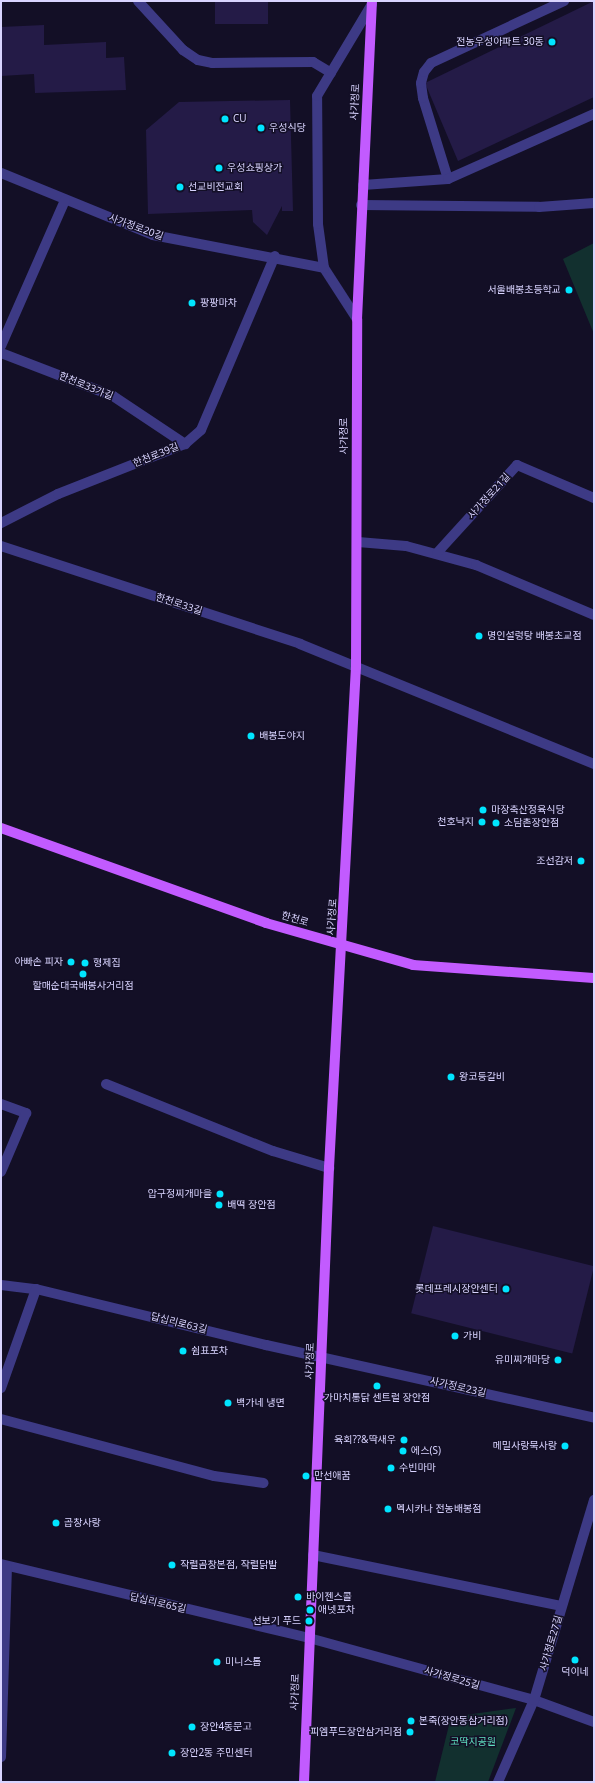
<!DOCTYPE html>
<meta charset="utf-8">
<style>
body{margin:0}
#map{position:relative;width:595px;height:1783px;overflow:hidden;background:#130f26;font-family:"Noto Sans","Noto Sans KR",sans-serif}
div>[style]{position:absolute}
.green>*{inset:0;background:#12302f}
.building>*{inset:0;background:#241b47;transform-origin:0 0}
.minor>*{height:10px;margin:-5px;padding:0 5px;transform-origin:5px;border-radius:5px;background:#3d3a85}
.major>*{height:10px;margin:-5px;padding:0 5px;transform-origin:5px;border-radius:5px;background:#c25bff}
.dots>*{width:11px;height:11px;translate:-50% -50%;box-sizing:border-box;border:2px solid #130f26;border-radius:50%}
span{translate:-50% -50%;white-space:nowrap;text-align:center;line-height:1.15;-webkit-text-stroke:3px #130f26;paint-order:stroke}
.poi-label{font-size:10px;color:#d9d4ff}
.right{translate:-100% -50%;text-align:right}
.left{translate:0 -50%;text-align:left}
.street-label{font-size:10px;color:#d9d4ff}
.park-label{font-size:10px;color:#5fe0c0}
.frame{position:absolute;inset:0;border:2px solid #d9d4ff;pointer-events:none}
</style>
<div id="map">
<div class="green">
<i style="clip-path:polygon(594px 243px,594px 334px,563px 259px)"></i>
<i style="clip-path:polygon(516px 1708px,488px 1782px,435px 1782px,451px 1717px)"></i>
</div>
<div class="building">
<i style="left:215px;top:1px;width:53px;height:23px"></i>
<i style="clip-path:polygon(594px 1px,594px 97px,458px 161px,425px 83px)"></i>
<i style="clip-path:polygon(44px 25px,44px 45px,106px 42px,106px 58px,124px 57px,126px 90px,35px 93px,34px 74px,1px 76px,1px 27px)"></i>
<i style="clip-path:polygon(290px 100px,293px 211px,282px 211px,282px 206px,267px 235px,253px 222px,252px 210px,148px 214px,146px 130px,179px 102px)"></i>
<i style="left:433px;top:1226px;width:166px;height:90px;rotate:14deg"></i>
</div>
<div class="minor">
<i style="left:138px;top:1px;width:67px;rotate:47.4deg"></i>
<i style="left:183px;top:50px;width:18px;rotate:34deg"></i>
<i style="left:198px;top:60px;width:14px;rotate:12deg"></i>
<i style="left:212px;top:63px;width:101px;rotate:-0.6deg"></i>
<i style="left:313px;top:62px;width:21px;rotate:31deg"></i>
<i style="left:1px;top:173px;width:164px;rotate:22.2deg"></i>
<i style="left:153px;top:235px;width:174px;rotate:10.9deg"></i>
<i style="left:448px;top:179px;width:85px;rotate:-107.2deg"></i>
<i style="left:423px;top:98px;width:15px;rotate:-98deg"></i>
<i style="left:421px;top:83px;width:11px;rotate:-75deg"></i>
<i style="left:424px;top:72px;width:11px;rotate:-52deg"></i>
<i style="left:431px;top:63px;width:147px;rotate:-25deg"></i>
<i style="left:363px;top:185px;width:85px;rotate:-4deg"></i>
<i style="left:448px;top:179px;width:160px;rotate:-24deg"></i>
<i style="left:361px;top:205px;width:178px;rotate:0.6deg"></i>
<i style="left:539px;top:207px;width:55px;rotate:-4.2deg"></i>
<i style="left:357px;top:319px;width:61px;rotate:-122.9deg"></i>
<i style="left:324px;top:268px;width:44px;rotate:-97.8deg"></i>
<i style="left:318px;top:224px;width:128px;rotate:-90.4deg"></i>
<i style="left:317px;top:96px;width:107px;rotate:-59.1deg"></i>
<i style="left:1px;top:346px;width:159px;rotate:-66.3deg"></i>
<i style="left:1px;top:353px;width:120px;rotate:21deg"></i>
<i style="left:113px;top:396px;width:87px;rotate:33.7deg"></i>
<i style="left:1px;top:523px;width:64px;rotate:-27deg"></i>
<i style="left:58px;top:494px;width:136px;rotate:-21.5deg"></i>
<i style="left:185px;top:444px;width:21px;rotate:-41deg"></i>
<i style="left:201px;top:430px;width:189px;rotate:-67deg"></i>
<i style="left:358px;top:542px;width:48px;rotate:4.8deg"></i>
<i style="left:406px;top:546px;width:73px;rotate:15.2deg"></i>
<i style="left:476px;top:565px;width:128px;rotate:23deg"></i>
<i style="left:1px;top:546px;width:315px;rotate:18.1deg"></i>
<i style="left:300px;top:644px;width:318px;rotate:22.2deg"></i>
<i style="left:437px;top:553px;width:119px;rotate:-47.7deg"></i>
<i style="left:517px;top:465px;width:84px;rotate:23.2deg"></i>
<i style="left:106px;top:1084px;width:180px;rotate:21.9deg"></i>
<i style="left:273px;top:1151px;width:59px;rotate:16.9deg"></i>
<i style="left:1px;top:1104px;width:27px;rotate:20deg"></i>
<i style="left:26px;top:1113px;width:64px;rotate:113deg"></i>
<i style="left:1px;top:1285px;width:35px;rotate:7deg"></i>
<i style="left:36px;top:1289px;width:237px;rotate:13.7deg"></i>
<i style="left:266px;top:1345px;width:336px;rotate:12.5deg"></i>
<i style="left:1px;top:1388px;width:105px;rotate:-70.5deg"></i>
<i style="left:1px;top:1419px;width:220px;rotate:15deg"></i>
<i style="left:214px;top:1476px;width:50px;rotate:8deg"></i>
<i style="left:313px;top:1555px;width:253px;rotate:11.6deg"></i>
<i style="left:1px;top:1564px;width:317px;rotate:13.5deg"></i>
<i style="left:309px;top:1638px;width:233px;rotate:15.4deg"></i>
<i style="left:534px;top:1700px;width:64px;rotate:20.1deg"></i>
<i style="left:1px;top:1757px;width:191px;rotate:-88.2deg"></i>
<i style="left:498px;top:1782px;width:90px;rotate:-66.3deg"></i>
<i style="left:534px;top:1700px;width:209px;rotate:-73.3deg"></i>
</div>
<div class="major">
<i style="left:1px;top:828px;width:282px;rotate:19.7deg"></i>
<i style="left:266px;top:923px;width:153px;rotate:15.9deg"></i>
<i style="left:413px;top:965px;width:181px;rotate:4.1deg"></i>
<i style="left:304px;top:1782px;width:615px;rotate:-87.67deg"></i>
<i style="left:329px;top:1168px;width:502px;rotate:-86.92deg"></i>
<i style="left:356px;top:667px;width:348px;rotate:-89.8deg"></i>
<i style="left:357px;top:319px;width:318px;rotate:-87.3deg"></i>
</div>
<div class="dots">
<i style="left:552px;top:42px;background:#00e5ff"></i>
<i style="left:225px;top:119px;background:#00e5ff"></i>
<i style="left:261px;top:128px;background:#00e5ff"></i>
<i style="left:219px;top:168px;background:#00e5ff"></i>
<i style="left:180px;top:187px;background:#00e5ff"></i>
<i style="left:569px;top:290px;background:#00e5ff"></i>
<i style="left:192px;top:303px;background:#00e5ff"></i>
<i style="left:479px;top:636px;background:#00e5ff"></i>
<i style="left:251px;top:736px;background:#00e5ff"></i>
<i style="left:483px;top:810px;background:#00e5ff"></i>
<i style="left:482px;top:822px;background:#00e5ff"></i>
<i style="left:496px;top:823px;background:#00e5ff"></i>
<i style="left:581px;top:861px;background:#00e5ff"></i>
<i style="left:71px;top:962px;background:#00e5ff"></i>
<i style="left:85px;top:963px;background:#00e5ff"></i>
<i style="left:83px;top:974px;background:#00e5ff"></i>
<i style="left:451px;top:1077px;background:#00e5ff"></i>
<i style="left:220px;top:1194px;background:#00e5ff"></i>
<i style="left:219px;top:1205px;background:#00e5ff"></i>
<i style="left:506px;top:1289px;background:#00e5ff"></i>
<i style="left:455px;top:1336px;background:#00e5ff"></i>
<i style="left:183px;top:1351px;background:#00e5ff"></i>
<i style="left:558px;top:1360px;background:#00e5ff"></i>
<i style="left:377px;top:1386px;background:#00e5ff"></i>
<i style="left:228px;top:1403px;background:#00e5ff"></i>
<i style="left:404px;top:1440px;background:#00e5ff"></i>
<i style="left:565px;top:1446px;background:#00e5ff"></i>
<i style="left:403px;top:1451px;background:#00e5ff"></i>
<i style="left:391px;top:1468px;background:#00e5ff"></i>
<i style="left:306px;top:1476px;background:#00e5ff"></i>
<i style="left:388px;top:1509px;background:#00e5ff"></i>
<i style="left:56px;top:1523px;background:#00e5ff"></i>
<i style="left:172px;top:1565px;background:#00e5ff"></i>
<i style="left:298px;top:1597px;background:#00e5ff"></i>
<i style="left:310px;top:1610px;background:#00e5ff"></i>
<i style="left:309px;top:1621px;background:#00e5ff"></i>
<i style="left:575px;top:1660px;background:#00e5ff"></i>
<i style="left:217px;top:1662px;background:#00e5ff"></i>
<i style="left:411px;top:1721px;background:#00e5ff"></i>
<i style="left:192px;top:1727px;background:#00e5ff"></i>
<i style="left:410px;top:1732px;background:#00e5ff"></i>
<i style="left:172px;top:1753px;background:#00e5ff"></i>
</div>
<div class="poi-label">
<span class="right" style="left:544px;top:42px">전농우성아파트 30동</span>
<span class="left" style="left:233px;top:119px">CU</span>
<span class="left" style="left:269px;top:128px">우성식당</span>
<span class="left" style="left:227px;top:168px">우성쇼핑상가</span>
<span class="left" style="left:188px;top:187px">선교비전교회</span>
<span class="right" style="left:561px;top:290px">서울배봉초등학교</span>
<span class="left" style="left:200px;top:303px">팡팡마차</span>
<span class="left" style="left:487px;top:636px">명인설렁탕 배봉초교점</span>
<span class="left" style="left:259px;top:736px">배봉도야지</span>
<span class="left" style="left:491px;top:810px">마장축산정육식당</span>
<span class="right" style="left:474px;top:822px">천호낙지</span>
<span class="left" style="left:504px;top:823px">소담촌장안점</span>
<span class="right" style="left:573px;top:861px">조선감저</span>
<span class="right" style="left:63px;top:962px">아빠손 피자</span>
<span class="left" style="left:93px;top:963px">형제집</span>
<span style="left:83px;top:986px">할매순대국배봉사거리점</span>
<span class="left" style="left:459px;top:1077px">왕코등갈비</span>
<span class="right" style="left:212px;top:1194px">압구정찌개마을</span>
<span class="left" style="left:227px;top:1205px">배떡 장안점</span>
<span class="right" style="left:498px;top:1289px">롯데프레시장안센터</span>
<span class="left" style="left:463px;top:1336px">가비</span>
<span class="left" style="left:191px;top:1351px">쉼표포차</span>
<span class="right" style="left:550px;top:1360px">유미찌개마당</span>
<span style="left:377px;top:1398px">가마치통닭 센트럴 장안점</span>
<span class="left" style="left:236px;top:1403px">백가네 냉면</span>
<span class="right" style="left:396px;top:1440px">육회??&amp;딱새우</span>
<span class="right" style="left:557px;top:1446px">메밀사랑묵사랑</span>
<span class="left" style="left:411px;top:1451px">에스(S)</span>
<span class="left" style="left:399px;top:1468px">수빈마마</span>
<span class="left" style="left:314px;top:1476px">만선애꿈</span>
<span class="left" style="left:396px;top:1509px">멕시카나 전농배봉점</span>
<span class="left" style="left:64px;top:1523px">곱창사랑</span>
<span class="left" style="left:180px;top:1565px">작렬곰창본점, 작렬닭발</span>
<span class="left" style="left:306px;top:1597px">바이젠스콜</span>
<span class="left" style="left:318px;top:1610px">애넷포차</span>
<span class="right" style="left:301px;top:1621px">선보기 푸드</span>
<span class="left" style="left:225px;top:1662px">미니스톱</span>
<span style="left:575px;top:1672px">덕이네</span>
<span class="left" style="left:419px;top:1721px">본죽(장안동삼거리점)</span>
<span class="left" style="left:200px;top:1727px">장안4동문고</span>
<span class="right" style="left:402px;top:1732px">피엠푸드장안삼거리점</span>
<span class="left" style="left:180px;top:1753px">장안2동 주민센터</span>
</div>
<div class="street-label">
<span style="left:355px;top:102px;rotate:-87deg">사가정로</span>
<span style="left:136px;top:227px;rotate:20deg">사가정로20길</span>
<span style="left:86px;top:386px;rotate:22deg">한천로33가길</span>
<span style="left:344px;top:436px;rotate:-90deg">사가정로</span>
<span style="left:156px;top:455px;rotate:-22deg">한천로39길</span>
<span style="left:489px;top:496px;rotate:-48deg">사가정로21길</span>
<span style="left:179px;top:604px;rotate:18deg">한천로33길</span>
<span style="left:332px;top:917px;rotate:-86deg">사가정로</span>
<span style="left:295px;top:919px;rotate:16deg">한천로</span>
<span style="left:179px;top:1323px;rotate:14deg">답십리로63길</span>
<span style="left:310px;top:1361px;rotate:-88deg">사가정로</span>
<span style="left:458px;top:1387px;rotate:13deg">사가정로23길</span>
<span style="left:158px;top:1603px;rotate:13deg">답십리로65길</span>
<span style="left:551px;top:1643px;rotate:-74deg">사가정로27길</span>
<span style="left:452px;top:1678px;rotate:16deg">사가정로25길</span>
<span style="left:295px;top:1692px;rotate:-88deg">사가정로</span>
</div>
<div class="park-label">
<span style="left:473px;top:1742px">코딱지공원</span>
</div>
<div class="frame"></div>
</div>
